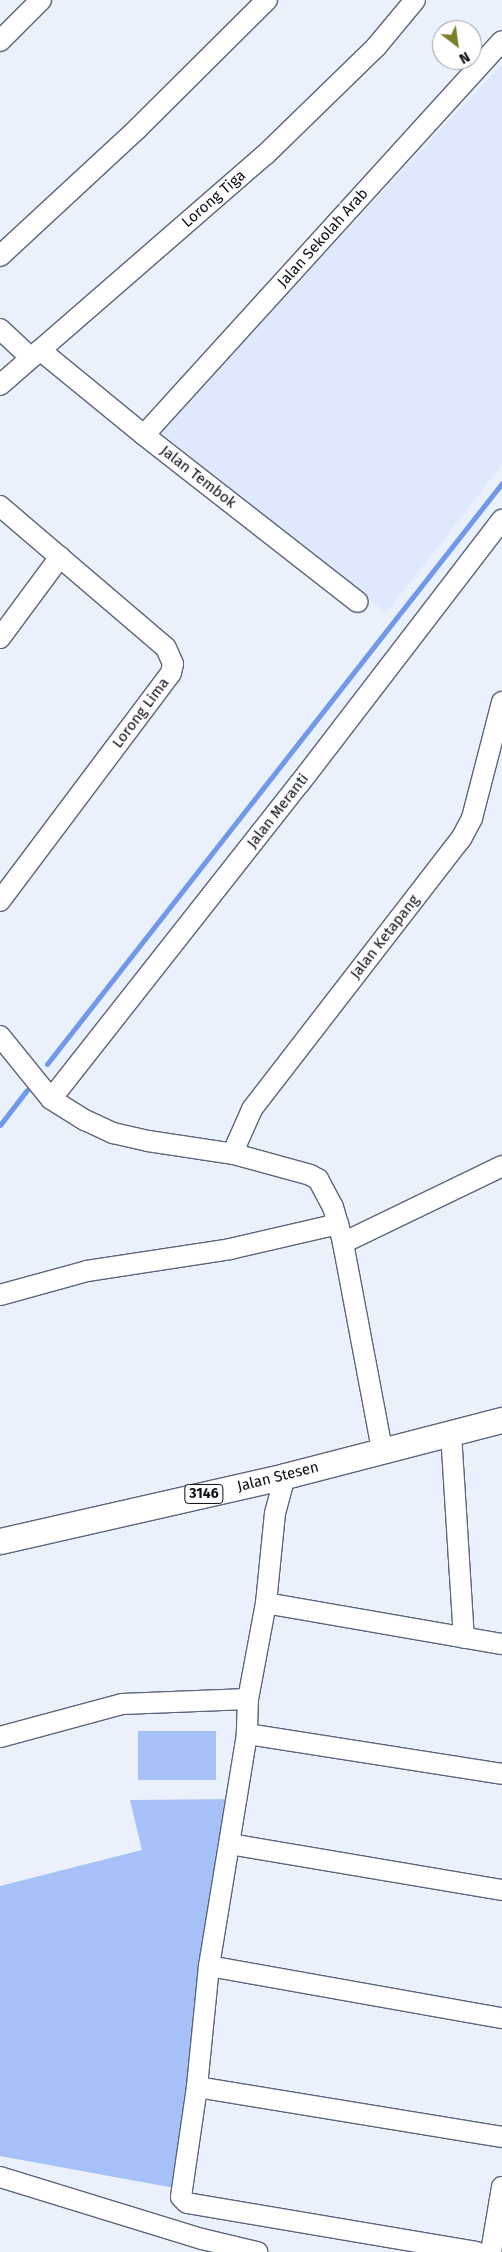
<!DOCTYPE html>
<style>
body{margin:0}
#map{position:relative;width:502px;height:2252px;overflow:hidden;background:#eaf0fc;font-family:"Fira Sans",sans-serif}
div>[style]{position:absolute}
.built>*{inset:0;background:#dee9fe}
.green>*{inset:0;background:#a5c1f7;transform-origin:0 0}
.stream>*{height:5px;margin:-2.5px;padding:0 2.5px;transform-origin:2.5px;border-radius:2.5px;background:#7099eb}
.roads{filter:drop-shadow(1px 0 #5a667f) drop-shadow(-1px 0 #5a667f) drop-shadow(0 1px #5a667f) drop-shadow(0 -1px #5a667f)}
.minor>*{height:20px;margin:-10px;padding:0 10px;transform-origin:10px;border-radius:10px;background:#fff}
.major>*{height:25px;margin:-12.5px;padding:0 12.5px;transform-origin:12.5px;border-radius:12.5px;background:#fff}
span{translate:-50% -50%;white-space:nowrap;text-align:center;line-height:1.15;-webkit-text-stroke:4px #fff;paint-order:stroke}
.shield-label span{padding:1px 4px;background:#fff;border:1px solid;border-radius:4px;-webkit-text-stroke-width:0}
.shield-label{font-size:14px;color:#090d16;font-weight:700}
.street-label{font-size:15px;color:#090d16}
.north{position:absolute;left:432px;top:20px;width:50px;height:50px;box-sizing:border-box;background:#fff;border:1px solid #9d9ea2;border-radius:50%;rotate:150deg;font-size:14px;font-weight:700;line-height:20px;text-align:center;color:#090d16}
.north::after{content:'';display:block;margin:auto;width:18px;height:22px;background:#797f2a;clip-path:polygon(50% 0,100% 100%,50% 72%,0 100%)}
</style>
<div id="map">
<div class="built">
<i style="clip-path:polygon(502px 64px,502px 465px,386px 613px,159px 431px)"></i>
</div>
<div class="green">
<i style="left:216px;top:1731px;width:49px;height:78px;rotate:90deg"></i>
<i style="clip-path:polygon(241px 1799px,180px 2189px,0 2156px,0 1886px,142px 1850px,130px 1800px)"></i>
</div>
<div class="stream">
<i style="left:47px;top:1064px;width:738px;rotate:-51.93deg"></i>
<i style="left:0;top:1125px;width:44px;rotate:-52.4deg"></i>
</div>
<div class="roads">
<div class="minor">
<i style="left:0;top:41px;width:58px;rotate:-45deg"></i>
<i style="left:0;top:256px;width:188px;rotate:-42.8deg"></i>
<i style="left:138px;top:128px;width:182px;rotate:-44.8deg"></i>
<i style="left:0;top:329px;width:41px;rotate:43deg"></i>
<i style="left:40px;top:350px;width:134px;rotate:39.3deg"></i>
<i style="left:144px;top:435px;width:271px;rotate:38deg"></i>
<i style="left:0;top:385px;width:351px;rotate:-41deg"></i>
<i style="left:265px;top:155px;width:155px;rotate:-44.2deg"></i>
<i style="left:376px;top:47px;width:61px;rotate:-50.3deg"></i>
<i style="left:144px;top:435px;width:532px;rotate:-47.74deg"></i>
<i style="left:0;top:506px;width:218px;rotate:40.5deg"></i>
<i style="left:166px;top:648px;width:17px;rotate:66deg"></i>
<i style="left:173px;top:664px;width:9px;rotate:103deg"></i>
<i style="left:171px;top:673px;width:285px;rotate:126.9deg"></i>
<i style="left:0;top:638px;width:101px;rotate:-53.5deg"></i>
<i style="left:0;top:1036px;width:81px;rotate:51deg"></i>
<i style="left:51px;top:1099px;width:40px;rotate:32deg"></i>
<i style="left:85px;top:1120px;width:31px;rotate:25deg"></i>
<i style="left:113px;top:1133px;width:36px;rotate:13deg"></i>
<i style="left:148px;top:1141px;width:87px;rotate:8.6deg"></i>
<i style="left:234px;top:1154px;width:79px;rotate:15.4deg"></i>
<i style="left:310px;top:1175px;width:9px;rotate:27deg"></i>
<i style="left:318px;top:1179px;width:32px;rotate:62deg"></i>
<i style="left:333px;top:1207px;width:37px;rotate:74deg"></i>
<i style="left:343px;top:1243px;width:211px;rotate:79.3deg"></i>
<i style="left:51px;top:1099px;width:402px;rotate:-51.8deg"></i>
<i style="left:300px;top:783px;width:332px;rotate:-52.5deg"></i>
<i style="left:234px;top:1154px;width:11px;rotate:-75deg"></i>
<i style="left:237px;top:1143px;width:37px;rotate:-66deg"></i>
<i style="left:252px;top:1109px;width:341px;rotate:-52.3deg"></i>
<i style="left:461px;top:839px;width:24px;rotate:-62deg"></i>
<i style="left:472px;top:818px;width:120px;rotate:-75.5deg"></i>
<i style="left:343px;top:1243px;width:177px;rotate:-25.8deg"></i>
<i style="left:0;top:1295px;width:90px;rotate:-15.4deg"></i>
<i style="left:87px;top:1271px;width:145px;rotate:-8.7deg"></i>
<i style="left:230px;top:1249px;width:111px;rotate:-13deg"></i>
<i style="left:451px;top:1433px;width:205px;rotate:86.4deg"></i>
<i style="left:285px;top:1476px;width:38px;rotate:105deg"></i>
<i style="left:275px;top:1513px;width:90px;rotate:95.7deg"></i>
<i style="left:266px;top:1603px;width:98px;rotate:100.6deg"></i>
<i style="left:248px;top:1699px;width:35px;rotate:92deg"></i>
<i style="left:247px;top:1734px;width:235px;rotate:99.3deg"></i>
<i style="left:209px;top:1966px;width:122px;rotate:95.7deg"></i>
<i style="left:197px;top:2087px;width:111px;rotate:98.3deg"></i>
<i style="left:181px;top:2197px;width:8px;rotate:45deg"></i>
<i style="left:187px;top:2203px;width:293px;rotate:9.6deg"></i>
<i style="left:266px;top:1603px;width:240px;rotate:9.9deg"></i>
<i style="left:247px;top:1734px;width:258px;rotate:8.9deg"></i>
<i style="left:0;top:1737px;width:126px;rotate:-15.1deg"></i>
<i style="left:122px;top:1704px;width:126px;rotate:-2.3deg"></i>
<i style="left:230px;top:1844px;width:276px;rotate:9.6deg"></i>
<i style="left:209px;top:1966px;width:298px;rotate:10.1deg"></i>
<i style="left:197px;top:2087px;width:309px;rotate:9.3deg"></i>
<i style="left:0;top:2177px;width:211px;rotate:17.1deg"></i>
<i style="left:202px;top:2239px;width:57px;rotate:13.3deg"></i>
<i style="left:491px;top:2252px;width:66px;rotate:-80.4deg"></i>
</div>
<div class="major">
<i style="left:0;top:1541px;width:292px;rotate:-12.8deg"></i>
<i style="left:285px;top:1476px;width:224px;rotate:-14.5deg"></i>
</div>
</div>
<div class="shield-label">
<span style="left:204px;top:1494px">3146</span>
</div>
<div class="street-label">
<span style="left:214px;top:199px;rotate:-41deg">Lorong Tiga</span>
<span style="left:323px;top:238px;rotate:-48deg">Jalan Sekolah Arab</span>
<span style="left:198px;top:477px;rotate:38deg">Jalan Tembok</span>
<span style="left:141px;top:713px;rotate:-53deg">Lorong Lima</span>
<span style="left:278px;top:811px;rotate:-52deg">Jalan Meranti</span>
<span style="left:385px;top:937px;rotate:-52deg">Jalan Ketapang</span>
<span style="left:278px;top:1477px;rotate:-14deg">Jalan Stesen</span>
</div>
<div class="north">N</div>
</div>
